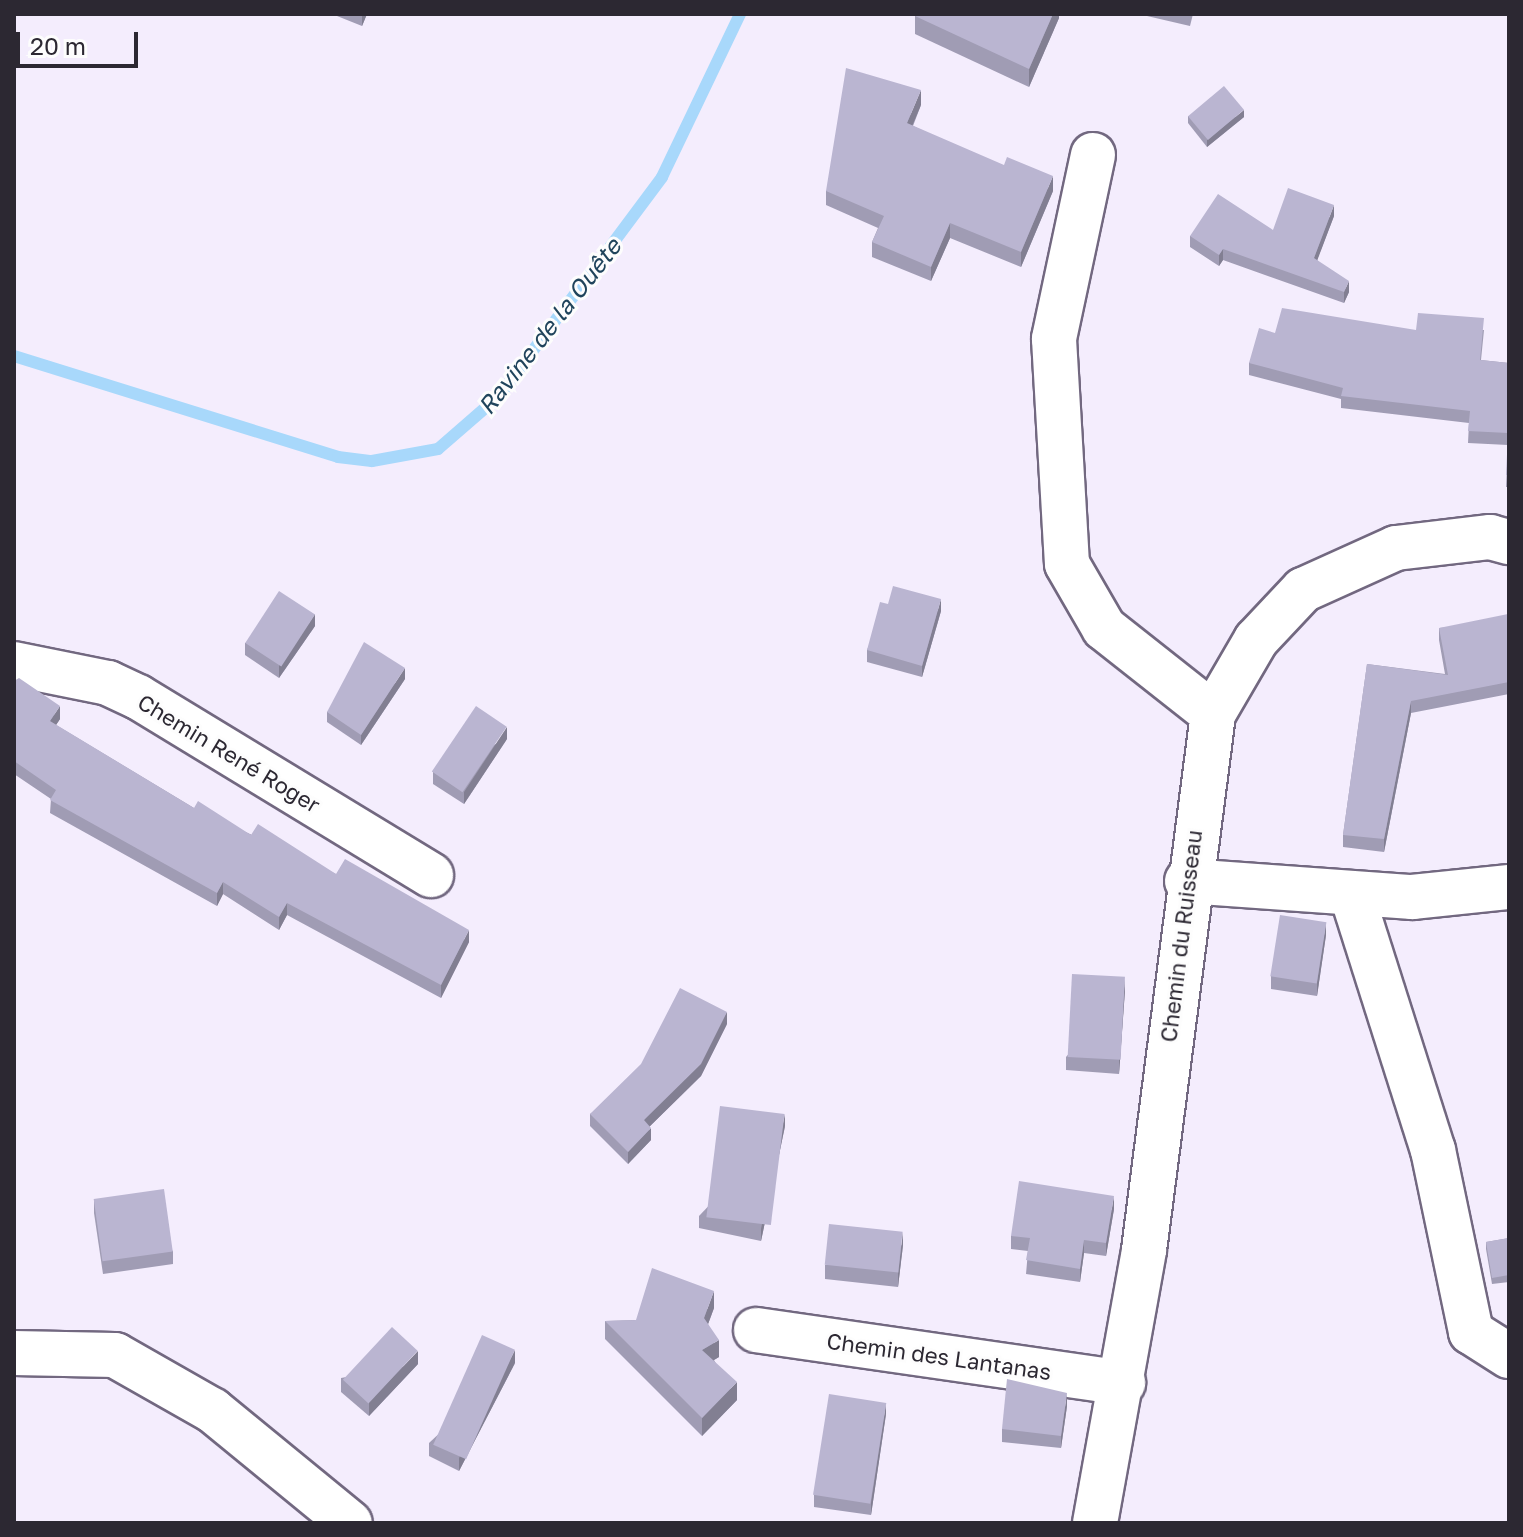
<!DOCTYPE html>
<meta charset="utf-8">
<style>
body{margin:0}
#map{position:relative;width:1523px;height:1537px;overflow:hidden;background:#f4edfd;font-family:"Golos Text",sans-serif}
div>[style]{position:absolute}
.stream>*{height:12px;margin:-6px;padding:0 6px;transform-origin:6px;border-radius:6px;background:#a8d8fb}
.roads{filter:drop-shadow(2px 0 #726880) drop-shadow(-2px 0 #726880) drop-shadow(0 2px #726880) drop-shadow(0 -2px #726880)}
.street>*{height:44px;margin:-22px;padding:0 22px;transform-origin:22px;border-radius:22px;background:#fff}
.wall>*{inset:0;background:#a09cb4}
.shaded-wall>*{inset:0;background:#827f92}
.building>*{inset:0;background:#bab5d1;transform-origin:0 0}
span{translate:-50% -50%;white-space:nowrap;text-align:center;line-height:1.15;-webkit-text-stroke:6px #fdfdfd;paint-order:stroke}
.street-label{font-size:22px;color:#2c2832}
.water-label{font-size:24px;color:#20445c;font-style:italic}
.frame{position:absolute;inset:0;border:16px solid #2c2832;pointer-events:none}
.scale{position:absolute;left:16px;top:32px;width:122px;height:36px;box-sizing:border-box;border:4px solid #2c2832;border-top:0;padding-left:10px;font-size:24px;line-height:28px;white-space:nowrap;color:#2c2832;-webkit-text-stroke:6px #fdfdfd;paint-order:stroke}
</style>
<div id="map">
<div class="stream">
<i style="left:14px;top:356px;width:339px;rotate:17.3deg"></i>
<i style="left:338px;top:457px;width:34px;rotate:7deg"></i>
<i style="left:372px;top:461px;width:67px;rotate:-10.3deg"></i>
<i style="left:438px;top:449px;width:81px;rotate:-41deg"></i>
<i style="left:499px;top:396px;width:273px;rotate:-53.3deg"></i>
<i style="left:662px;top:177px;width:181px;rotate:-64.4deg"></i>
</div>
<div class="roads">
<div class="street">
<i style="left:1093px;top:155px;width:188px;rotate:102deg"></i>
<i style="left:1054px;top:339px;width:225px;rotate:86.7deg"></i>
<i style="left:1067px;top:564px;width:74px;rotate:60deg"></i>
<i style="left:1104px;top:628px;width:139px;rotate:38.3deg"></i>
<i style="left:14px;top:664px;width:96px;rotate:11.4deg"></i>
<i style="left:108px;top:683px;width:33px;rotate:25deg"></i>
<i style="left:138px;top:697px;width:343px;rotate:31.3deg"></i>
<i style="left:1187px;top:881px;width:226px;rotate:4.1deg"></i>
<i style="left:1412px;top:897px;width:98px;rotate:-5.9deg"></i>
<i style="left:1352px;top:895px;width:268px;rotate:72.4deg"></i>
<i style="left:1433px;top:1150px;width:186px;rotate:78.2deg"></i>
<i style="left:1471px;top:1332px;width:45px;rotate:32.3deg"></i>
<i style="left:756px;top:1330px;width:371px;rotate:8.2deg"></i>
<i style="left:14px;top:1353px;width:101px;rotate:1.1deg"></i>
<i style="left:115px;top:1355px;width:112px;rotate:29.6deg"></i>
<i style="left:212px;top:1410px;width:178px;rotate:39.3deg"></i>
<i style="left:1095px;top:1523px;width:277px;rotate:-79.8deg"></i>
<i style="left:1144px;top:1250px;width:540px;rotate:-82.66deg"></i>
<i style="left:1213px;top:714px;width:86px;rotate:-59.8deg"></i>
<i style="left:1256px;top:640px;width:69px;rotate:-46.8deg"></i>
<i style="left:1303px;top:590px;width:102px;rotate:-24.3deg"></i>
<i style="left:1396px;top:548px;width:95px;rotate:-6.7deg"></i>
<i style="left:1490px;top:537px;width:20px;rotate:15deg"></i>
</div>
</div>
<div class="wall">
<i style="clip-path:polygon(332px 14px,367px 14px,362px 26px)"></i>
<i style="clip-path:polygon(1059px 14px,1059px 18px,1029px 87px,915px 34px,915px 16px)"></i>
<i style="clip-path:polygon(1147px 14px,1193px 14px,1190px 26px,1147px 16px)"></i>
<i style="clip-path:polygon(921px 105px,913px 126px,1053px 191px,1021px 267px,950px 238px,931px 281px,872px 257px,872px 242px,878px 228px,826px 205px,826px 191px)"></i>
<i style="clip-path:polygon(1188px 116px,1244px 117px,1207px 147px,1188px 123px)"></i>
<i style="clip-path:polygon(1334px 216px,1317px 260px,1349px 292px,1344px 303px,1223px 260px,1219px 266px,1190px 247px,1190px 236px,1273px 230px)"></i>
<i style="clip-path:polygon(1484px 330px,1481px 360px,1509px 363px,1509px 487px,1506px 487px,1508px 445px,1468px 443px,1469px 423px,1341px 408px,1341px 399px,1249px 375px,1249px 363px,1275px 333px)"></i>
<i style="clip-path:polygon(888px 604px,941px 611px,922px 677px,867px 662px,867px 650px)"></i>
<i style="clip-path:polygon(1509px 622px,1509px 694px,1411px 713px,1384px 852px,1343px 847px,1343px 835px,1367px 664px,1445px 674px,1439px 640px,1439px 628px)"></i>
<i style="clip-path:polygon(315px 626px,279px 678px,245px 655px,245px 643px)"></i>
<i style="clip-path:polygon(405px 679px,361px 745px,327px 722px,327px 712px)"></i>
<i style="clip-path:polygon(14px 681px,60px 719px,56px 725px,194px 808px,336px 874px,469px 942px,441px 998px,287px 915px,279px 930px,223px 894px,217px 906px,50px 813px,51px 799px,14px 774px)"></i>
<i style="clip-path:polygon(507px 739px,464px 804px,433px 784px,433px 772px)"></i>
<i style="clip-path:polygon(1326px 935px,1317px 996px,1271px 989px,1271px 976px)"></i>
<i style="clip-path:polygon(1125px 990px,1119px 1074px,1066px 1070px,1066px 1057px)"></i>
<i style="clip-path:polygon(727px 1024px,701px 1076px,649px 1127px,651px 1140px,628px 1164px,590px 1126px,590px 1114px)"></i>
<i style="clip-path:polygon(785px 1126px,761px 1241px,699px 1228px,699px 1216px)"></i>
<i style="clip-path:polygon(94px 1200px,173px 1251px,173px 1264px,103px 1274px,94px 1213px)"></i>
<i style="clip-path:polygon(1114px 1209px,1106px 1256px,1084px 1253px,1080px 1282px,1026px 1274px,1028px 1251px,1011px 1249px,1011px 1236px)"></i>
<i style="clip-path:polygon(1509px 1238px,1509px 1282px,1492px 1284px,1486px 1249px,1486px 1242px)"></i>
<i style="clip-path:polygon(903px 1245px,898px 1287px,825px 1279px,825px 1265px)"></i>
<i style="clip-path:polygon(714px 1308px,708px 1324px,719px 1357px,714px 1360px,737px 1400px,702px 1436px,605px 1339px,605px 1321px,636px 1320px)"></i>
<i style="clip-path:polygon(515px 1363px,459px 1471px,429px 1456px,429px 1443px)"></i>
<i style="clip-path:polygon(418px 1364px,369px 1416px,341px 1392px,341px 1378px)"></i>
<i style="clip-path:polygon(1067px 1406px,1061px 1448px,1002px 1442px,1002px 1429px)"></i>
<i style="clip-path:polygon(886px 1414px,871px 1515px,814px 1507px,814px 1495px)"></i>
</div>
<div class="shaded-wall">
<i style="clip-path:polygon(362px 14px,367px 14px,362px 26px)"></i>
<i style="clip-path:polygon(1053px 14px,1059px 14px,1059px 18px,1029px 87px,1029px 69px)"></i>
<i style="clip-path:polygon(921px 90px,921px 105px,907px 138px,907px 123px)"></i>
<i style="clip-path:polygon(1244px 110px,1244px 117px,1207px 147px,1207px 140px)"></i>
<i style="clip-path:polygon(1053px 176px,1053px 191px,1021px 267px,1021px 252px)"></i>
<i style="clip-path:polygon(1334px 205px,1334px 216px,1314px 269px,1314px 258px)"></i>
<i style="clip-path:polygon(950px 223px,950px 238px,931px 281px,931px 267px)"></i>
<i style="clip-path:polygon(1223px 249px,1223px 260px,1219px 266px,1219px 255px)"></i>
<i style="clip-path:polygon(1349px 281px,1349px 292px,1344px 303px,1344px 292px)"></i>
<i style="clip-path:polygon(941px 599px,941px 611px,922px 677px,922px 666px)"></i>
<i style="clip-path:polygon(315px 614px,315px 626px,279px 678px,279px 666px)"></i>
<i style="clip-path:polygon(405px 668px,405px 679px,361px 745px,361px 735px)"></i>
<i style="clip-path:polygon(1411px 701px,1411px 713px,1384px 852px,1384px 839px)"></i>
<i style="clip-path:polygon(60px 706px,60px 719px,50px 734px,50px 721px)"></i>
<i style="clip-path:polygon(507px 727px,507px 739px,464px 804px,464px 792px)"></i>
<i style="clip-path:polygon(223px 882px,223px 894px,217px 906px,217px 893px)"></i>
<i style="clip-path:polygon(287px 903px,287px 915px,279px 930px,279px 917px)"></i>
<i style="clip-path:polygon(1326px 922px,1326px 935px,1317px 996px,1317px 983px)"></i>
<i style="clip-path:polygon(469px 930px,469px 942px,441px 998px,441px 985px)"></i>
<i style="clip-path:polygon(1125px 977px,1125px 990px,1119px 1074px,1119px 1061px)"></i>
<i style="clip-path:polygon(727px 1012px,727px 1024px,701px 1076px,644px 1132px,644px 1120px)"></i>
<i style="clip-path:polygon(785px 1114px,785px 1126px,761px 1241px,761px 1229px)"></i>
<i style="clip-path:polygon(651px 1128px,651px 1140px,628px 1164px,628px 1152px)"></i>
<i style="clip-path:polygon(1114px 1196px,1114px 1209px,1106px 1256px,1106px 1243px)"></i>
<i style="clip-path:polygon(903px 1232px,903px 1245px,898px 1287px,898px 1274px)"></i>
<i style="clip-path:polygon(1084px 1240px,1084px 1253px,1080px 1282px,1080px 1269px)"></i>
<i style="clip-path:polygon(714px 1291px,714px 1308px,704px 1335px,704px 1318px)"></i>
<i style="clip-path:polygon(719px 1340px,719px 1357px,702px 1367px,702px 1350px)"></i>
<i style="clip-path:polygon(515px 1350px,515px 1363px,459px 1471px,459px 1458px)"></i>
<i style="clip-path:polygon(418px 1351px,418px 1364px,369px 1416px,369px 1402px)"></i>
<i style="clip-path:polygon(737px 1382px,737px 1400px,702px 1436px,702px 1418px)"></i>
<i style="clip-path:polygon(1067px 1393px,1067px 1406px,1061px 1448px,1061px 1436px)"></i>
<i style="clip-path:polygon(886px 1403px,886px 1414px,871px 1515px,871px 1503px)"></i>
</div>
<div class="building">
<i style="clip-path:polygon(916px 14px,1053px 14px,1029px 69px,915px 16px)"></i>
<i style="clip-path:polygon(846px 68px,921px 90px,907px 123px,1004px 165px,1007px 157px,1053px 176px,1021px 252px,950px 223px,931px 267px,872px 242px,884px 216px,826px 191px)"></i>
<i style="left:1224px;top:86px;width:31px;height:47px;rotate:50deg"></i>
<i style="clip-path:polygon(1288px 188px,1334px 205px,1314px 258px,1349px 281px,1344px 292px,1223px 249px,1219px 255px,1190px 236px,1218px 194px,1273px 230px)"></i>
<i style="clip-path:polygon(1282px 308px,1416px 330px,1418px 313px,1484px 318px,1480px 360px,1509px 363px,1509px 475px,1506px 475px,1508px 433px,1468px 431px,1470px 411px,1341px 396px,1343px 388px,1249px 363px,1259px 328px,1275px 333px)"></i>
<i style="clip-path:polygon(893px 586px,941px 599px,922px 666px,867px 650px,880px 602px,888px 604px)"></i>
<i style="left:279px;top:591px;width:43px;height:62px;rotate:33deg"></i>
<i style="clip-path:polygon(1508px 614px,1509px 622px,1509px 682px,1411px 701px,1384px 839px,1343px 835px,1367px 664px,1448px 675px,1439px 628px)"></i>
<i style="clip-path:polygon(364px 642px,405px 668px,361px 735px,327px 712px)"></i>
<i style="clip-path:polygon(19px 678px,60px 706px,50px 721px,194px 808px,198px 801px,251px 835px,258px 824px,336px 874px,345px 859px,469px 930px,441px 985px,287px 903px,279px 917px,223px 882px,217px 893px,50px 800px,56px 790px,14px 761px,14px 681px)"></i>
<i style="left:476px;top:706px;width:37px;height:79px;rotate:34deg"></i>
<i style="left:1280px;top:915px;width:47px;height:62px;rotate:9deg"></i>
<i style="left:1072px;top:974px;width:53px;height:83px;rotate:3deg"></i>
<i style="clip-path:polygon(680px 988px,727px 1012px,701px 1064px,644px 1120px,651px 1128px,628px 1152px,590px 1114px,641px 1064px)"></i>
<i style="left:720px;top:1106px;width:65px;height:112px;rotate:7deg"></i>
<i style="clip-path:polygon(1019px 1181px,1114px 1196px,1106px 1243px,1084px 1240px,1080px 1269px,1026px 1260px,1030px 1238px,1011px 1236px)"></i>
<i style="left:164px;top:1189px;width:63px;height:71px;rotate:82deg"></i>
<i style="left:829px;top:1224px;width:74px;height:41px;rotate:6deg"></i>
<i style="clip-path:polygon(1509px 1238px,1509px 1275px,1492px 1278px,1486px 1242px)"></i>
<i style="clip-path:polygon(652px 1268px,714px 1291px,704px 1318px,719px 1340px,702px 1350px,737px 1382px,702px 1418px,605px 1321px,636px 1320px)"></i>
<i style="left:392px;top:1327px;width:35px;height:72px;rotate:43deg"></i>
<i style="left:482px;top:1335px;width:36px;height:120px;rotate:24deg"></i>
<i style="clip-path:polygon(1007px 1379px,1067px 1393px,1061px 1436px,1002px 1429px)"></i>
<i style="left:829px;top:1394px;width:58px;height:102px;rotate:9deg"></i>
</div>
<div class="street-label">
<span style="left:229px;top:753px;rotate:31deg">Chemin René Roger</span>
<span style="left:1181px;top:936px;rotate:-83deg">Chemin du Ruisseau</span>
<span style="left:939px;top:1356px;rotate:8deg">Chemin des Lantanas</span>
</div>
<div class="water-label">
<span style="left:549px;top:326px;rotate:-52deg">Ravine de la Ouête</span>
</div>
<div class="frame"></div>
<div class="scale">20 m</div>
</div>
